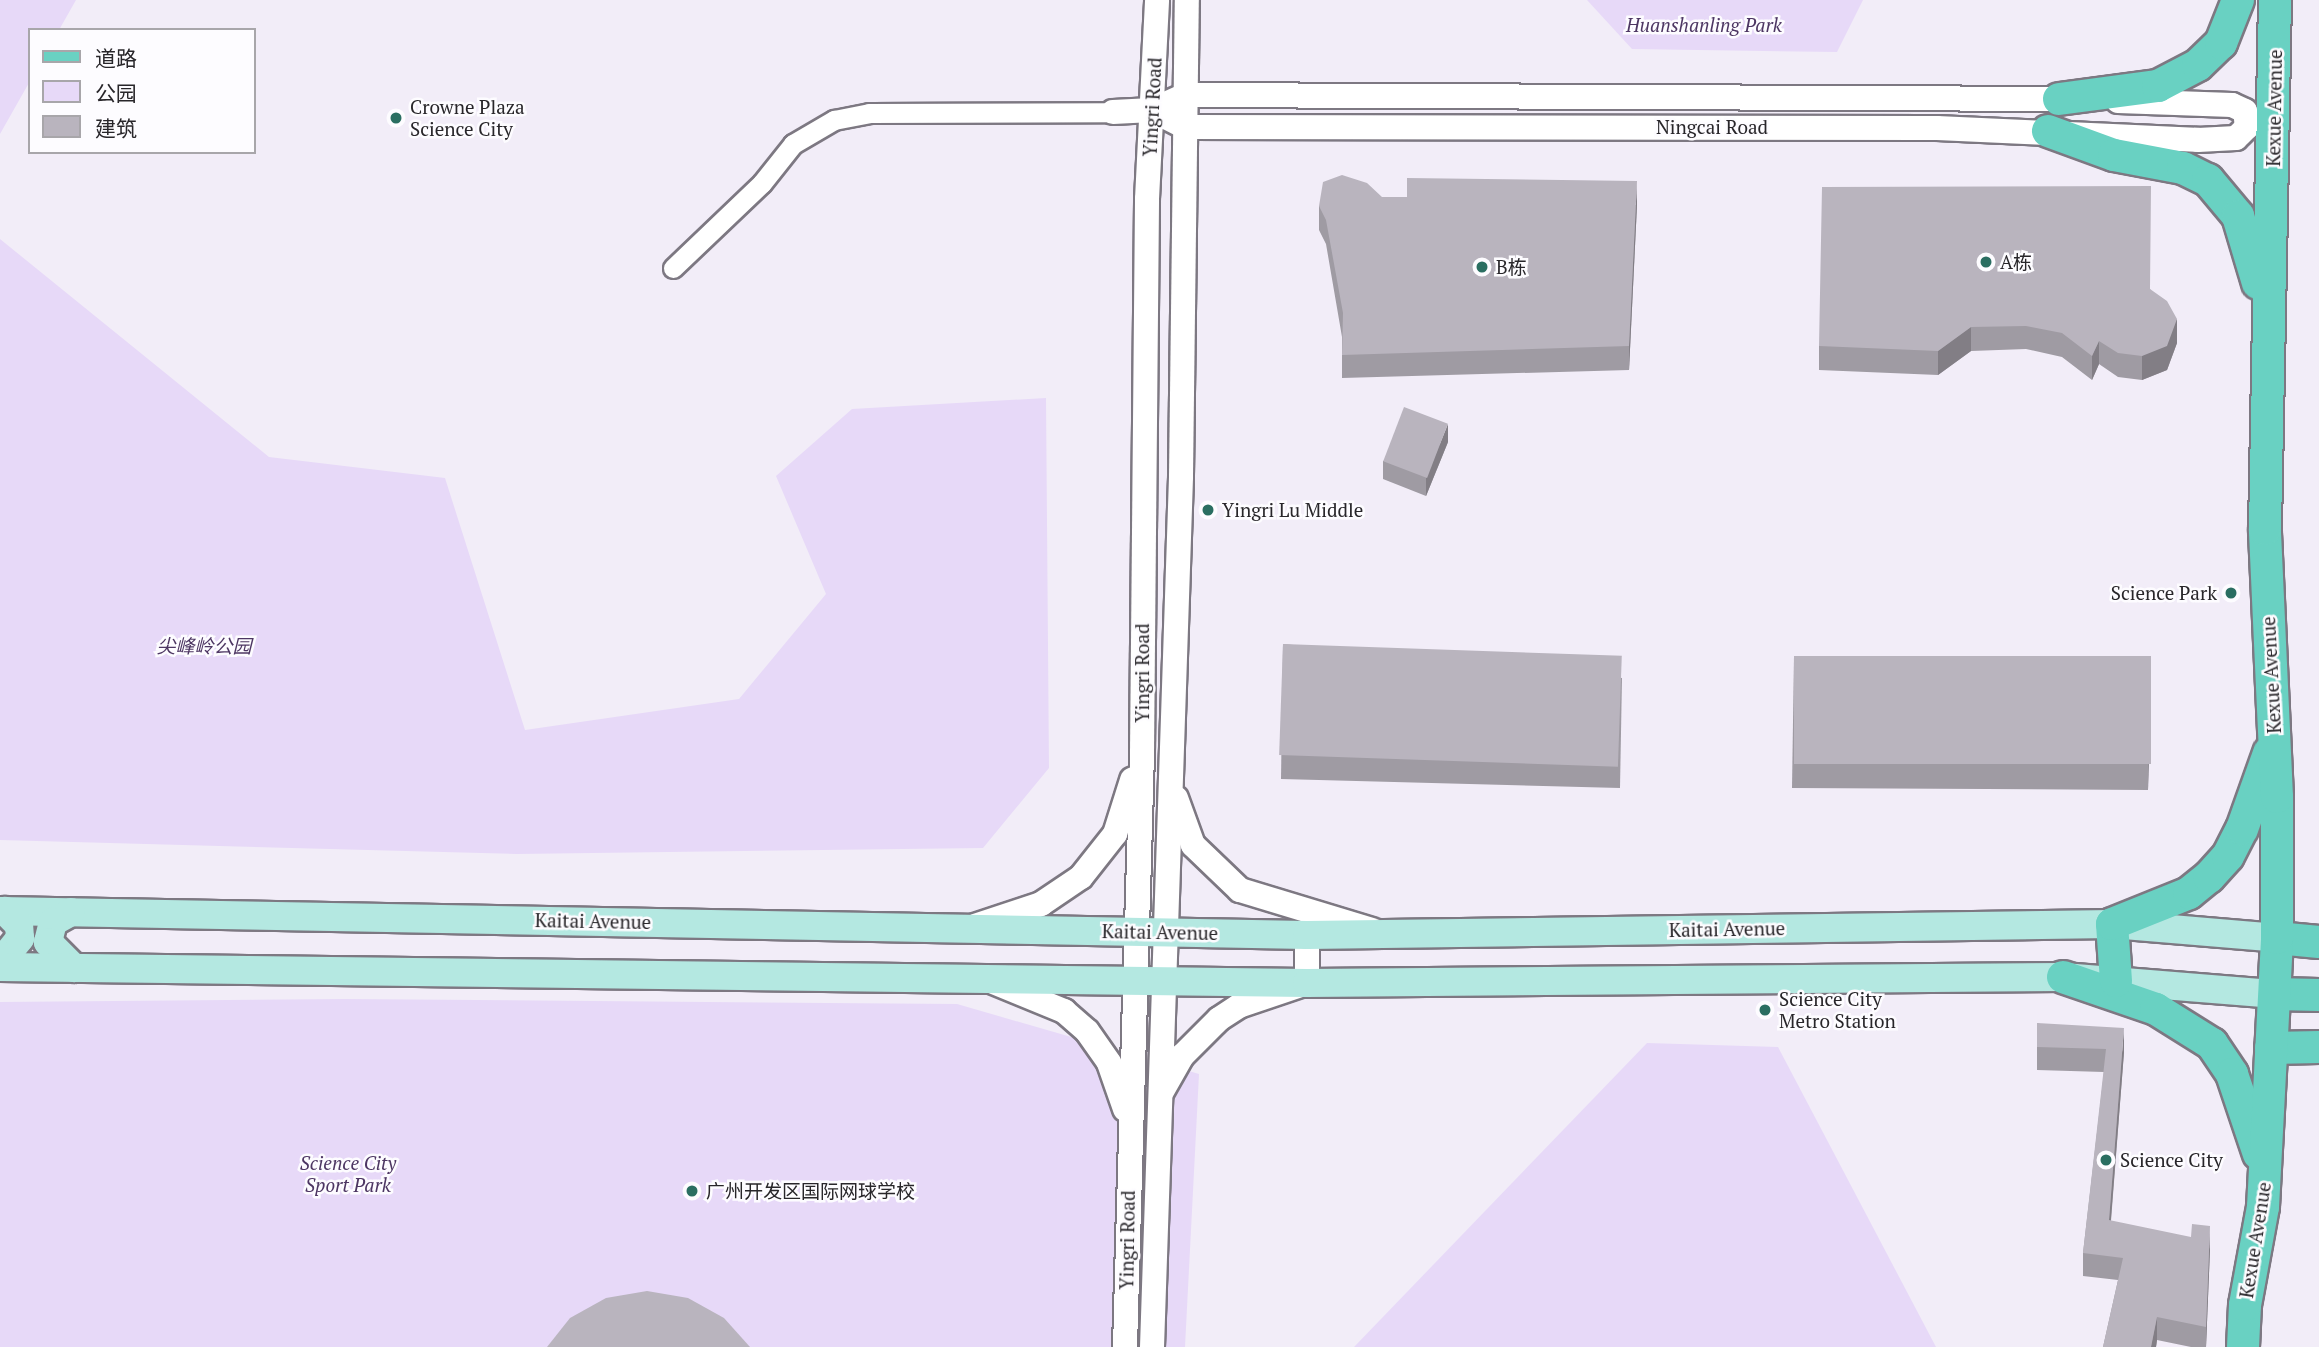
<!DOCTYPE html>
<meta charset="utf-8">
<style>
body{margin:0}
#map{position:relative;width:2319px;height:1347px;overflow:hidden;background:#f2edf8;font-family:"PT Serif","Noto Sans SC",serif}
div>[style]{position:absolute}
.green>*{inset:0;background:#e7d9f8}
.roads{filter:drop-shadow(2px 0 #7d7882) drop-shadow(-2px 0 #7d7882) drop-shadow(0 2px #7d7882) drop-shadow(0 -2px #7d7882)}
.minor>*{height:19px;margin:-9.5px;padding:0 9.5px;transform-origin:9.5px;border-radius:9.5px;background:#fff}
.tertiary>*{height:24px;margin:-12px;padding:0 12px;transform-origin:12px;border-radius:12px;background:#fff}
.secondary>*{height:28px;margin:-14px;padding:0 14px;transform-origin:14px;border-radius:14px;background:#b4e8e1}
.primary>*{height:32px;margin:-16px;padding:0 16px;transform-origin:16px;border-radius:16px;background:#69d1c2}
.wall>*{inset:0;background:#9f9ba3}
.shaded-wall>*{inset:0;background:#827e85}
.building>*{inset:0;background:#b9b4be;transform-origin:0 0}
.dots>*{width:19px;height:19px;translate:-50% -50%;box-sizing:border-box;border:4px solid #fdfcff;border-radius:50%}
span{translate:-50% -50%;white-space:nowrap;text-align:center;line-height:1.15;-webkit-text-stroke:5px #fdfcff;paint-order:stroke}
.park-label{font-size:19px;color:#4d3663;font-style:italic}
.poi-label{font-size:19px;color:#28262a}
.left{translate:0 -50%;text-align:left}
.right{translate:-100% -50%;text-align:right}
.street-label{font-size:19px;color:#28262a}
.legend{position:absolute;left:28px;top:28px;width:228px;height:126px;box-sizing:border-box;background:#fdfcff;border:2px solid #a8a6aa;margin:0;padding:9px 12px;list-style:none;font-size:21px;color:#28262a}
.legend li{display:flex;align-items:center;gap:14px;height:35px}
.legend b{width:35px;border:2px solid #a8a6aa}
</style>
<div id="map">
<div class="green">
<i style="clip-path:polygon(0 0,76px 0,59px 30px,30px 30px,30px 81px,0 134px)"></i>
<i style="clip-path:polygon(1587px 0,1863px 0,1837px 52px,1632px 49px)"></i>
<i style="clip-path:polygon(0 239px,269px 457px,445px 478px,525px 730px,739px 699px,826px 594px,776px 476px,852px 409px,1046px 398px,1049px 768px,983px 848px,516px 854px,0 840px)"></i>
<i style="clip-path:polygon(345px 999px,957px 1004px,1199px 1074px,1185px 1347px,0 1347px,0 1002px)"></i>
<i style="clip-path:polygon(1647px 1043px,1778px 1047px,1936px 1347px,1354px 1347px)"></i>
</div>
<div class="roads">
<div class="minor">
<i style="left:673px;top:268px;width:123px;rotate:-43.7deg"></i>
<i style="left:762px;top:183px;width:50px;rotate:-51.5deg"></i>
<i style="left:793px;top:144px;width:48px;rotate:-30.3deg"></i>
<i style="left:834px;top:120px;width:36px;rotate:-11deg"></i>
<i style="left:869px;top:113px;width:244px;rotate:-0.2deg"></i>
</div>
<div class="tertiary">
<i style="left:1152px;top:110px;width:38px;rotate:27deg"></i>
<i style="left:1186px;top:127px;width:751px;rotate:0.08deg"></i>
<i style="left:1937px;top:128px;width:261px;rotate:2.6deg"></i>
<i style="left:2198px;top:140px;width:38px;rotate:-3deg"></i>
<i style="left:2236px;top:138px;width:16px;rotate:-45deg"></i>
<i style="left:2247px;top:127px;width:16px;rotate:-97deg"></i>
<i style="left:2245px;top:111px;width:14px;rotate:-155deg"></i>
<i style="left:2232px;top:105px;width:114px;rotate:-178deg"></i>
<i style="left:1113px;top:112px;width:39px;rotate:-3deg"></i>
<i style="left:1152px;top:110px;width:37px;rotate:-24deg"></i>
<i style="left:1186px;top:95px;width:889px;rotate:0.26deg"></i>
<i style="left:1176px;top:798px;width:50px;rotate:70.1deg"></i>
<i style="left:1193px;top:845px;width:65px;rotate:43.8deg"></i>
<i style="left:1240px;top:890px;width:138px;rotate:16.9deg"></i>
<i style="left:975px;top:926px;width:70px;rotate:-18.4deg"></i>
<i style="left:1041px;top:904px;width:48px;rotate:-34deg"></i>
<i style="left:1081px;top:877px;width:55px;rotate:-51.7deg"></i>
<i style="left:1115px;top:834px;width:57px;rotate:-72.5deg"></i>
<i style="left:993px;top:982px;width:77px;rotate:22.2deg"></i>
<i style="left:1064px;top:1011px;width:30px;rotate:41deg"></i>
<i style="left:1087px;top:1031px;width:39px;rotate:55deg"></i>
<i style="left:1109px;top:1063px;width:49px;rotate:70.8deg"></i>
<i style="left:1161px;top:1093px;width:43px;rotate:-60.4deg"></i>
<i style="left:1182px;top:1056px;width:52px;rotate:-45deg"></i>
<i style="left:1219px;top:1019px;width:24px;rotate:-33deg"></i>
<i style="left:1239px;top:1006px;width:72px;rotate:-18.7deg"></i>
<i style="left:1307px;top:983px;width:48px;rotate:-90deg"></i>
<i style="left:1125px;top:1347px;width:594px;rotate:-88.36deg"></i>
<i style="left:1142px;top:753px;width:554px;rotate:-89.48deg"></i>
<i style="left:1147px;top:199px;width:199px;rotate:-87.1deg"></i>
<i style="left:1152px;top:1347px;width:871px;rotate:-88.09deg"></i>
<i style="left:1181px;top:476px;width:476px;rotate:-89.3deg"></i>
</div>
<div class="secondary">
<i style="left:0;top:911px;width:1307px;rotate:1.05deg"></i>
<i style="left:1307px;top:935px;width:805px;rotate:-0.78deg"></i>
<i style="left:2112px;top:924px;width:166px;rotate:4.8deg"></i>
<i style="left:71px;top:912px;width:21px;rotate:151deg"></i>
<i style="left:53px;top:922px;width:21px;rotate:104deg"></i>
<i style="left:48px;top:942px;width:37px;rotate:45deg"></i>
<i style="left:0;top:963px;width:32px;rotate:-51deg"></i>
<i style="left:20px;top:938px;width:13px;rotate:-94deg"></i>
<i style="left:19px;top:925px;width:20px;rotate:-135deg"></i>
<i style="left:0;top:967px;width:1307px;rotate:0.7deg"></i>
<i style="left:1307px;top:983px;width:756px;rotate:-0.45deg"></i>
<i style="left:2063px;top:977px;width:213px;rotate:4.6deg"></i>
</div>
<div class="primary">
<i style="left:2059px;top:99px;width:100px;rotate:-7.5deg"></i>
<i style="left:2158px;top:86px;width:45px;rotate:-27.7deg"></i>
<i style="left:2198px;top:65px;width:32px;rotate:-44deg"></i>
<i style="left:2221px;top:43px;width:46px;rotate:-68.4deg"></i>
<i style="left:2048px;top:131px;width:70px;rotate:20deg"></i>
<i style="left:2114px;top:155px;width:70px;rotate:10.7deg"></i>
<i style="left:2183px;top:168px;width:28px;rotate:26deg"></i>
<i style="left:2208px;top:180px;width:47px;rotate:50.2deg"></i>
<i style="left:2238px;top:216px;width:70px;rotate:73.4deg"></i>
<i style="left:2277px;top:938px;width:42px;rotate:5.4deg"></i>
<i style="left:2063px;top:977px;width:98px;rotate:19deg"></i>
<i style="left:2156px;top:1009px;width:66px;rotate:32deg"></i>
<i style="left:2212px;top:1044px;width:36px;rotate:56deg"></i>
<i style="left:2232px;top:1074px;width:84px;rotate:71.4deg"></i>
<i style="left:2116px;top:981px;width:57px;rotate:-94deg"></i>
<i style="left:2112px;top:924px;width:83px;rotate:-21.9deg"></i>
<i style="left:2189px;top:893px;width:26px;rotate:-39deg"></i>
<i style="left:2209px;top:877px;width:28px;rotate:-48deg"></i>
<i style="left:2228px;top:856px;width:30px;rotate:-63deg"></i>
<i style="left:2242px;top:829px;width:81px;rotate:-70.4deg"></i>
<i style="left:2275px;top:994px;width:44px;rotate:1.3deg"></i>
<i style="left:2271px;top:1048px;width:48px;rotate:-1.2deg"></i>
<i style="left:2243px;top:1347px;width:42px;rotate:-87.3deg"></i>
<i style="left:2245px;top:1305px;width:100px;rotate:-79.6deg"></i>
<i style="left:2263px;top:1207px;width:269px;rotate:-87deg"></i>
<i style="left:2277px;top:938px;width:141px;rotate:-90deg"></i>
<i style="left:2277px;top:797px;width:268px;rotate:-92.6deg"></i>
<i style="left:2265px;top:529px;width:529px;rotate:-88.92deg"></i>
</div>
</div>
<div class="wall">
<i style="clip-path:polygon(1637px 205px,1629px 370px,1342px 378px,1342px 337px,1326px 244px,1319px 230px,1319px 206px)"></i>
<i style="clip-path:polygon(2150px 289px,2177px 343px,2167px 370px,2142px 380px,2118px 377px,2099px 364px,2092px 380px,2062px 357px,2026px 349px,1971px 351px,1938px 375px,1819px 370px,1819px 346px)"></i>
<i style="clip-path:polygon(1448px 442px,1426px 496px,1383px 479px,1383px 461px)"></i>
<i style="clip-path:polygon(1283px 644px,1622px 678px,1620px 788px,1281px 779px)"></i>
<i style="clip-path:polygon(1794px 656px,2151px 681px,2148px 790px,1792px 788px)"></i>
<i style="clip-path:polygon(2037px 1023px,2124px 1052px,2111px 1221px,2210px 1249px,2206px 1347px,2191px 1347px,2157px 1340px,2156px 1347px,2103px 1347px,2118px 1280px,2083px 1276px,2083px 1253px,2104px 1072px,2037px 1070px)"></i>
</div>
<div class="shaded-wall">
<i style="clip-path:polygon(1637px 181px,1637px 205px,1629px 370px,1629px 346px)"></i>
<i style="clip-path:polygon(2177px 319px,2177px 343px,2167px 370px,2142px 380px,2142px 356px)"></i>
<i style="clip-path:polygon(1971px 327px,1971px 351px,1938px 375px,1938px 351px)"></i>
<i style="clip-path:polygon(2099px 341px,2099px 364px,2092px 380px,2092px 356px)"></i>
<i style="clip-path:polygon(1448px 424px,1448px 442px,1426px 496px,1426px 478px)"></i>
<i style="clip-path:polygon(2151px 657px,2151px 681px,2148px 790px,2148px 766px)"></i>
<i style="clip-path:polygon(2124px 1028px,2124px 1052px,2109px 1243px,2109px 1220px)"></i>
<i style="clip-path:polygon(2210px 1226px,2210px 1249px,2206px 1347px,2206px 1327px)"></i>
<i style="clip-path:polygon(2157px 1317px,2157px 1340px,2156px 1347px,2151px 1347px)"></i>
</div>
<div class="building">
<i style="clip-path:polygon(1342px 175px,1367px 183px,1382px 197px,1407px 197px,1407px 178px,1637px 181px,1629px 346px,1342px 355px,1343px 313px,1326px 220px,1319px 206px,1323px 182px)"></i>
<i style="clip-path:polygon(2151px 186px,2150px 289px,2167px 301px,2177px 319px,2167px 346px,2142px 356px,2118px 353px,2099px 341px,2092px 356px,2062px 333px,2026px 326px,1971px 327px,1938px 351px,1819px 346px,1822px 187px)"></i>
<i style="left:1404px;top:407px;width:47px;height:58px;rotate:21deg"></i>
<i style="left:1283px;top:644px;width:339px;height:111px;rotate:2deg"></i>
<i style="left:1794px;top:656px;width:357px;height:108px"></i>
<i style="clip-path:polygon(2037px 1023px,2124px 1028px,2109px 1220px,2191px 1237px,2192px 1224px,2210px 1226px,2206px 1327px,2157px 1317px,2151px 1347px,2103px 1347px,2123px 1258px,2083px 1253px,2106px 1049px,2037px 1047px)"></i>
<i style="clip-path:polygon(647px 1291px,688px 1298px,724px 1318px,750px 1347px,547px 1347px,570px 1318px,606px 1298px)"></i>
</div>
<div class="dots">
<i style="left:396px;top:118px;background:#2a6e61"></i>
<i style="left:1986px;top:262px;background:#2a6e61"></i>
<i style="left:1482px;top:267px;background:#2a6e61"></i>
<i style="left:1208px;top:510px;background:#2a6e61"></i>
<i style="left:2231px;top:593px;background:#2a6e61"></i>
<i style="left:1765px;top:1010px;background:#2a6e61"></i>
<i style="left:2106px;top:1160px;background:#2a6e61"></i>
<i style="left:692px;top:1191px;background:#2a6e61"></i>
</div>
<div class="park-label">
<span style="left:1704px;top:25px">Huanshanling Park</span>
<span style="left:204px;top:646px">尖峰岭公园</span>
<span style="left:348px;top:1174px">Science City<br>Sport Park</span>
</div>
<div class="poi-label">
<span class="left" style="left:410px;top:118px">Crowne Plaza<br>Science City</span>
<span class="left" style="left:2000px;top:262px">A栋</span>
<span class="left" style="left:1496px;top:267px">B栋</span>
<span class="left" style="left:1222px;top:510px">Yingri Lu Middle</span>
<span class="right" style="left:2217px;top:593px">Science Park</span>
<span class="left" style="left:1779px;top:1010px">Science City<br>Metro Station</span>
<span class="left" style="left:2120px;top:1160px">Science City</span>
<span class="left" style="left:706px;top:1191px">广州开发区国际网球学校</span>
</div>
<div class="street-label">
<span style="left:1152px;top:107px;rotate:-87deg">Yingri Road</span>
<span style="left:2274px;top:108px;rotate:-89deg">Kexue Avenue</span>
<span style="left:1712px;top:127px">Ningcai Road</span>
<span style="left:1142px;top:673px;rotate:-90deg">Yingri Road</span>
<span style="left:2271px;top:675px;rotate:-93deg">Kexue Avenue</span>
<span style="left:593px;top:921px;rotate:1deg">Kaitai Avenue</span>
<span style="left:1727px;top:929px;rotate:-1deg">Kaitai Avenue</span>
<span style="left:1160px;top:932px;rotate:1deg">Kaitai Avenue</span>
<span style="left:1127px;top:1240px;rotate:-89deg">Yingri Road</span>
<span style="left:2255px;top:1240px;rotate:-81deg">Kexue Avenue</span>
</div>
<ul class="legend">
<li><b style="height:9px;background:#69d1c2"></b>道路</li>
<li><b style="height:19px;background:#e7d9f8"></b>公园</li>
<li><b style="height:19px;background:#b9b4be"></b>建筑</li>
</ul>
</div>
